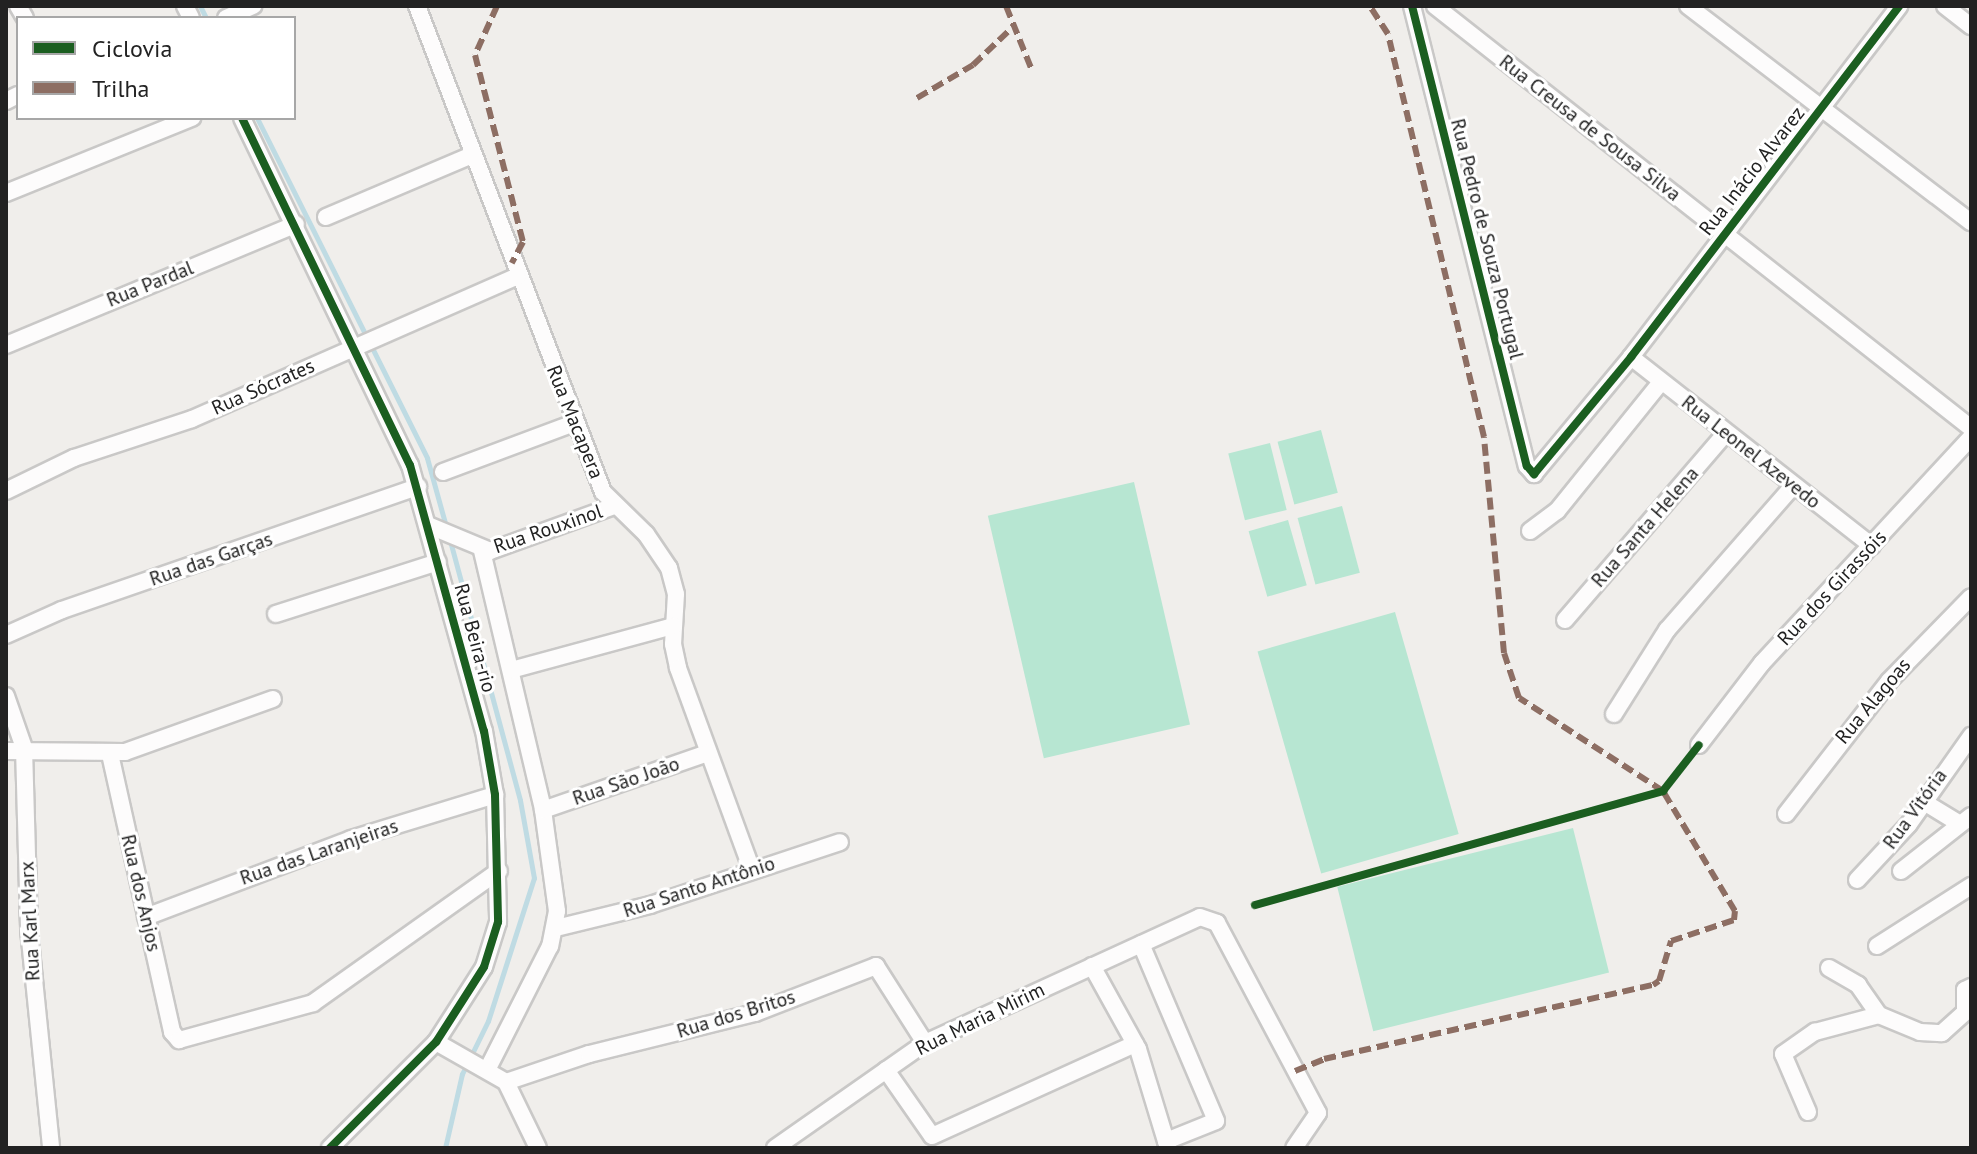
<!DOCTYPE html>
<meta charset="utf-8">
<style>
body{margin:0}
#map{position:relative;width:1977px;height:1154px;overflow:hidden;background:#f0eeeb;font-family:"PT Sans",sans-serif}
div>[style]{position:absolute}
.pitch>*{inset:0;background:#b7e6d2;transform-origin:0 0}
.stream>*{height:5px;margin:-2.5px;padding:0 2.5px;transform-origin:2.5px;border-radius:2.5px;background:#bfdbe3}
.roads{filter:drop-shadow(2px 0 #c9c8c7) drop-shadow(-2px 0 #c9c8c7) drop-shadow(0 2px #c9c8c7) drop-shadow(0 -2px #c9c8c7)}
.street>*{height:16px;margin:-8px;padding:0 8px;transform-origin:8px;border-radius:8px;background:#fdfcfc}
.quiet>*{height:6px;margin-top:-3px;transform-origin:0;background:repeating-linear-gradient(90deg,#8d6e63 0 12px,transparent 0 18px)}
.cycleway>*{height:8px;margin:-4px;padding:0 4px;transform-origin:4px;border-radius:4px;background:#1b5e20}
span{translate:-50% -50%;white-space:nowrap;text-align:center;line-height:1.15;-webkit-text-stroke:6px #fff;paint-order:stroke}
.street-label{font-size:20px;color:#222}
.frame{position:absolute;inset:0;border:8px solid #222;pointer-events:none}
.legend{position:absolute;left:16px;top:16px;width:280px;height:104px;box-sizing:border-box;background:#fff;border:2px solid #a7a7a7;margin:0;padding:10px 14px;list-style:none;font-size:24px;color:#222}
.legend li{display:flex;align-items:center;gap:16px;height:40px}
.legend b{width:40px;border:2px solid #a7a7a7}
</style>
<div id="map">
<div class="pitch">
<i style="left:1321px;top:430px;width:65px;height:45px;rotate:75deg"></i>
<i style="left:1270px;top:443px;width:69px;height:43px;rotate:76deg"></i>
<i style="left:1134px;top:482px;width:249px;height:150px;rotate:77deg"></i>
<i style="left:1342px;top:506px;width:69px;height:46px;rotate:75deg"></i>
<i style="left:1288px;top:520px;width:68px;height:41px;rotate:74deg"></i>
<i style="left:1395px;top:612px;width:231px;height:143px;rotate:74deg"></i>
<i style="left:1573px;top:828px;width:149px;height:243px;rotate:76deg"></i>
</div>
<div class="stream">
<i style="left:200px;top:6px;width:13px;rotate:63deg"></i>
<i style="left:257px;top:118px;width:380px;rotate:63.4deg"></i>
<i style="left:427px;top:458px;width:75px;rotate:74.5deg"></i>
<i style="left:445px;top:1148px;width:76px;rotate:-77.1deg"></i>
<i style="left:462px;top:1074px;width:59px;rotate:-63.9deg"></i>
<i style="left:488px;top:1021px;width:150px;rotate:-72.2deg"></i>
<i style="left:534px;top:878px;width:79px;rotate:-100.2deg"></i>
<i style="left:520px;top:800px;width:269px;rotate:-105.1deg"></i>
</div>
<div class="roads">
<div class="street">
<i style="left:18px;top:6px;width:14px;rotate:60deg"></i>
<i style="left:185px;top:6px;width:13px;rotate:63deg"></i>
<i style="left:417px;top:6px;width:520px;rotate:69.06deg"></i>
<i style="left:603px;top:492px;width:60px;rotate:44.3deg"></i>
<i style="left:646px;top:534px;width:41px;rotate:55.9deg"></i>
<i style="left:669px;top:568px;width:27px;rotate:75deg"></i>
<i style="left:676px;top:594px;width:50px;rotate:93.4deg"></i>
<i style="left:673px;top:644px;width:25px;rotate:78deg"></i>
<i style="left:678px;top:668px;width:215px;rotate:69.9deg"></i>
<i style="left:1412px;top:6px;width:474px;rotate:76deg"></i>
<i style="left:1527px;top:466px;width:11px;rotate:49deg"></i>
<i style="left:1534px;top:474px;width:152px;rotate:-50.3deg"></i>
<i style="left:1631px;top:357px;width:442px;rotate:-52.6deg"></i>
<i style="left:1435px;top:6px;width:682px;rotate:38.21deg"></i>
<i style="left:1688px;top:6px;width:356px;rotate:37.4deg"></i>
<i style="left:1945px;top:6px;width:33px;rotate:38deg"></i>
<i style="left:226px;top:18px;width:30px;rotate:-24deg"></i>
<i style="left:6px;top:101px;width:13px;rotate:-27deg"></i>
<i style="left:242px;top:118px;width:386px;rotate:64.2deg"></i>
<i style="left:410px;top:465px;width:276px;rotate:74.5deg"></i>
<i style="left:484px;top:731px;width:65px;rotate:80.2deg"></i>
<i style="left:495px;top:795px;width:127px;rotate:88.6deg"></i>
<i style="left:498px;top:922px;width:47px;rotate:107.3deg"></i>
<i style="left:484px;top:967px;width:89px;rotate:122.6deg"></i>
<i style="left:436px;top:1042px;width:150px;rotate:135deg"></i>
<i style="left:6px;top:193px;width:201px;rotate:-22deg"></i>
<i style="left:326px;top:217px;width:159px;rotate:-23deg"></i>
<i style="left:6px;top:345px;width:314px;rotate:-22.6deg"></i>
<i style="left:1631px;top:357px;width:306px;rotate:38.1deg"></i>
<i style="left:443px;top:472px;width:140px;rotate:-20.5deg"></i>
<i style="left:6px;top:491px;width:76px;rotate:-25.9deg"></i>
<i style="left:74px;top:458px;width:124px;rotate:-18.3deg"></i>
<i style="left:192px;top:419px;width:355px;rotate:-23.7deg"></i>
<i style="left:430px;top:526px;width:65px;rotate:22.6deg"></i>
<i style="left:490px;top:551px;width:132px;rotate:-19.9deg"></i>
<i style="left:1530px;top:531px;width:34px;rotate:-37deg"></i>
<i style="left:1557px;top:511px;width:166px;rotate:-51.1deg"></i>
<i style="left:482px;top:551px;width:266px;rotate:76.7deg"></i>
<i style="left:543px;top:810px;width:102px;rotate:82.1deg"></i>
<i style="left:557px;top:911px;width:36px;rotate:101deg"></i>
<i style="left:550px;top:946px;width:137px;rotate:116.9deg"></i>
<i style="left:276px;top:614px;width:170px;rotate:-17.8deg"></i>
<i style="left:1565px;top:620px;width:245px;rotate:-49.3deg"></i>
<i style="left:6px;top:635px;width:61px;rotate:-24.1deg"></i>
<i style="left:62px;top:610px;width:377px;rotate:-19.1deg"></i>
<i style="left:511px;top:670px;width:168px;rotate:-15.2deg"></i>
<i style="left:6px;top:696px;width:55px;rotate:70.9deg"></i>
<i style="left:24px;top:748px;width:182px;rotate:88.4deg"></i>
<i style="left:29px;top:930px;width:219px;rotate:84.2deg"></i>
<i style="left:1614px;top:714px;width:99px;rotate:-57.8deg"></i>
<i style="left:1667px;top:630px;width:191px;rotate:-48.8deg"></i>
<i style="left:1699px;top:745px;width:103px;rotate:-52.5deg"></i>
<i style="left:1762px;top:663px;width:308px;rotate:-47.2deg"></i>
<i style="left:6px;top:751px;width:119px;rotate:0.5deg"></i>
<i style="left:125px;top:752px;width:157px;rotate:-19.7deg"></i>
<i style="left:110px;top:754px;width:285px;rotate:77.4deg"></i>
<i style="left:172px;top:1032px;width:11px;rotate:49deg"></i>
<i style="left:179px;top:1040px;width:139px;rotate:-15.4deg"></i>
<i style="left:313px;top:1003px;width:228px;rotate:-35.4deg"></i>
<i style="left:1924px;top:802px;width:42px;rotate:31.4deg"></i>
<i style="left:543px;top:810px;width:175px;rotate:-19.1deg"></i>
<i style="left:1786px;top:814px;width:168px;rotate:-52.2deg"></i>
<i style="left:1889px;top:681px;width:117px;rotate:-45.7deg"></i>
<i style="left:1901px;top:871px;width:89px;rotate:-38.2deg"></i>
<i style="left:1857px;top:880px;width:76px;rotate:-47.1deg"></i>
<i style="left:1909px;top:824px;width:108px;rotate:-54.8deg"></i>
<i style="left:146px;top:917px;width:219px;rotate:-20.8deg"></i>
<i style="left:351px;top:839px;width:151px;rotate:-17deg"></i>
<i style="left:556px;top:928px;width:97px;rotate:-13.7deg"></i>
<i style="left:650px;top:905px;width:200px;rotate:-18.3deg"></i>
<i style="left:1141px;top:944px;width:192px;rotate:67deg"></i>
<i style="left:1216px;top:1121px;width:54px;rotate:158.2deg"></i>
<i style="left:1877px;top:946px;width:112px;rotate:-32.6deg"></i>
<i style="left:1092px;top:966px;width:95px;rotate:61deg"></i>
<i style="left:1138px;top:1049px;width:103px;rotate:73.1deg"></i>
<i style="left:1829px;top:968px;width:34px;rotate:30deg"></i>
<i style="left:1858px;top:985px;width:37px;rotate:55deg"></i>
<i style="left:436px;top:1042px;width:81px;rotate:29.7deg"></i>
<i style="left:506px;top:1082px;width:73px;rotate:64.1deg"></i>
<i style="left:886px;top:1070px;width:80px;rotate:55.1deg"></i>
<i style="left:932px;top:1136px;width:223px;rotate:-24.4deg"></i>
<i style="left:506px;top:1082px;width:88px;rotate:-18.6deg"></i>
<i style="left:589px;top:1054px;width:171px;rotate:-13.9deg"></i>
<i style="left:755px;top:1013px;width:130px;rotate:-21.2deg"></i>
<i style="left:876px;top:966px;width:91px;rotate:57.5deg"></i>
<i style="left:1808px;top:1112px;width:63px;rotate:-113.3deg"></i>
<i style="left:1783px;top:1054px;width:39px;rotate:-35deg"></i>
<i style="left:1815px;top:1032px;width:66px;rotate:-14.9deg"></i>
<i style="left:1879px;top:1015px;width:44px;rotate:22.5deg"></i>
<i style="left:1920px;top:1032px;width:22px;rotate:3deg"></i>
<i style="left:1942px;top:1033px;width:31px;rotate:-42deg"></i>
<i style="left:1965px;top:1012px;width:22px;rotate:-90deg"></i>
<i style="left:1965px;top:990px;width:7px;rotate:-27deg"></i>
<i style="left:775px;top:1148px;width:183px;rotate:-35deg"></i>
<i style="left:925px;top:1043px;width:302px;rotate:-24.6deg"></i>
<i style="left:1200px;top:917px;width:18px;rotate:19deg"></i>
<i style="left:1217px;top:923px;width:215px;rotate:62deg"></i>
<i style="left:1318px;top:1113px;width:42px;rotate:124.4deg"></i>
</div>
</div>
<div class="quiet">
<i style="left:497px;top:6px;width:54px;rotate:114.2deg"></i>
<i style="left:475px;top:55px;width:193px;rotate:75.6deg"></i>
<i style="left:523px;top:242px;width:24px;rotate:118deg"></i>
<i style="left:1006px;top:6px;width:67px;rotate:68deg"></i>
<i style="left:917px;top:98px;width:65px;rotate:-30.5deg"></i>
<i style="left:973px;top:65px;width:57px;rotate:-43.6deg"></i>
<i style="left:1295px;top:1071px;width:31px;rotate:-22deg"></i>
<i style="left:1324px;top:1059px;width:337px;rotate:-12.7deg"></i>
<i style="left:1653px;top:985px;width:7px;rotate:-34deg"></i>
<i style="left:1659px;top:981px;width:42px;rotate:-73.3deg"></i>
<i style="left:1671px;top:941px;width:66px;rotate:-18.4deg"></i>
<i style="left:1734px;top:920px;width:9px;rotate:-84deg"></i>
<i style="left:1735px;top:911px;width:140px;rotate:-121deg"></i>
<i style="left:1663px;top:791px;width:171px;rotate:-147.1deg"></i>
<i style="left:1519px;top:698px;width:47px;rotate:-108.4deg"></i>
<i style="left:1504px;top:653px;width:217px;rotate:-95.3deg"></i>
<i style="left:1484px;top:437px;width:414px;rotate:-103.4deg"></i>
<i style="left:1388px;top:34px;width:33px;rotate:-123deg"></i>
</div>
<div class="cycleway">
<i style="left:1412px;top:6px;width:474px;rotate:76deg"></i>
<i style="left:1527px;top:466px;width:11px;rotate:49deg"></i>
<i style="left:1534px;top:474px;width:152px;rotate:-50.3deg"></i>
<i style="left:1631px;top:357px;width:442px;rotate:-52.6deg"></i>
<i style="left:242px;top:118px;width:386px;rotate:64.2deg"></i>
<i style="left:410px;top:465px;width:276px;rotate:74.5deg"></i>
<i style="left:484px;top:731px;width:65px;rotate:80.2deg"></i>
<i style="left:495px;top:795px;width:127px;rotate:88.6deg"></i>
<i style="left:498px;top:922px;width:47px;rotate:107.3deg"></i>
<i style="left:484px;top:967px;width:89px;rotate:122.6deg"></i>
<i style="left:436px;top:1042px;width:150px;rotate:135deg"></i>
<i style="left:1255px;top:905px;width:424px;rotate:-15.6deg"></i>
<i style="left:1663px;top:791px;width:58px;rotate:-52deg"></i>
</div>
<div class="street-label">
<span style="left:1590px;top:128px;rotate:38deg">Rua Creusa de Sousa Silva</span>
<span style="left:1752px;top:171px;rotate:-52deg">Rua Inácio Alvarez</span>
<span style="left:1487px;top:239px;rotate:76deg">Rua Pedro de Souza Portugal</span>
<span style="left:150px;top:284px;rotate:-22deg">Rua Pardal</span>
<span style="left:263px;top:387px;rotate:-24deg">Rua Sócrates</span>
<span style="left:575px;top:422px;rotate:68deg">Rua Macapera</span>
<span style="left:1751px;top:452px;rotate:38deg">Rua Leonel Azevedo</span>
<span style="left:1645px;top:527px;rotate:-49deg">Rua Santa Helena</span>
<span style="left:548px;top:529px;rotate:-19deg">Rua Rouxinol</span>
<span style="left:211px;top:559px;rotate:-19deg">Rua das Garças</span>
<span style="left:1832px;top:588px;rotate:-47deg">Rua dos Girassóis</span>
<span style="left:475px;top:638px;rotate:75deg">Rua Beira-rio</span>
<span style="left:1873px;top:701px;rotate:-50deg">Rua Alagoas</span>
<span style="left:626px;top:781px;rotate:-19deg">Rua São João</span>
<span style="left:1915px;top:809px;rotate:-54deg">Rua Vitória</span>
<span style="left:319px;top:852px;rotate:-19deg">Rua das Laranjeiras</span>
<span style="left:699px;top:887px;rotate:-18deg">Rua Santo Antônio</span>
<span style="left:141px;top:893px;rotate:77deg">Rua dos Anjos</span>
<span style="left:30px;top:921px;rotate:-93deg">Rua Karl Marx</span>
<span style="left:736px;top:1014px;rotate:-17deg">Rua dos Britos</span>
<span style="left:980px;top:1019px;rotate:-26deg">Rua Maria Mirim</span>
</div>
<div class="frame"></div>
<ul class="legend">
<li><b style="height:10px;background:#1b5e20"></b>Ciclovia</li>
<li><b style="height:10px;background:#8d6e63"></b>Trilha</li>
</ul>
</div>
